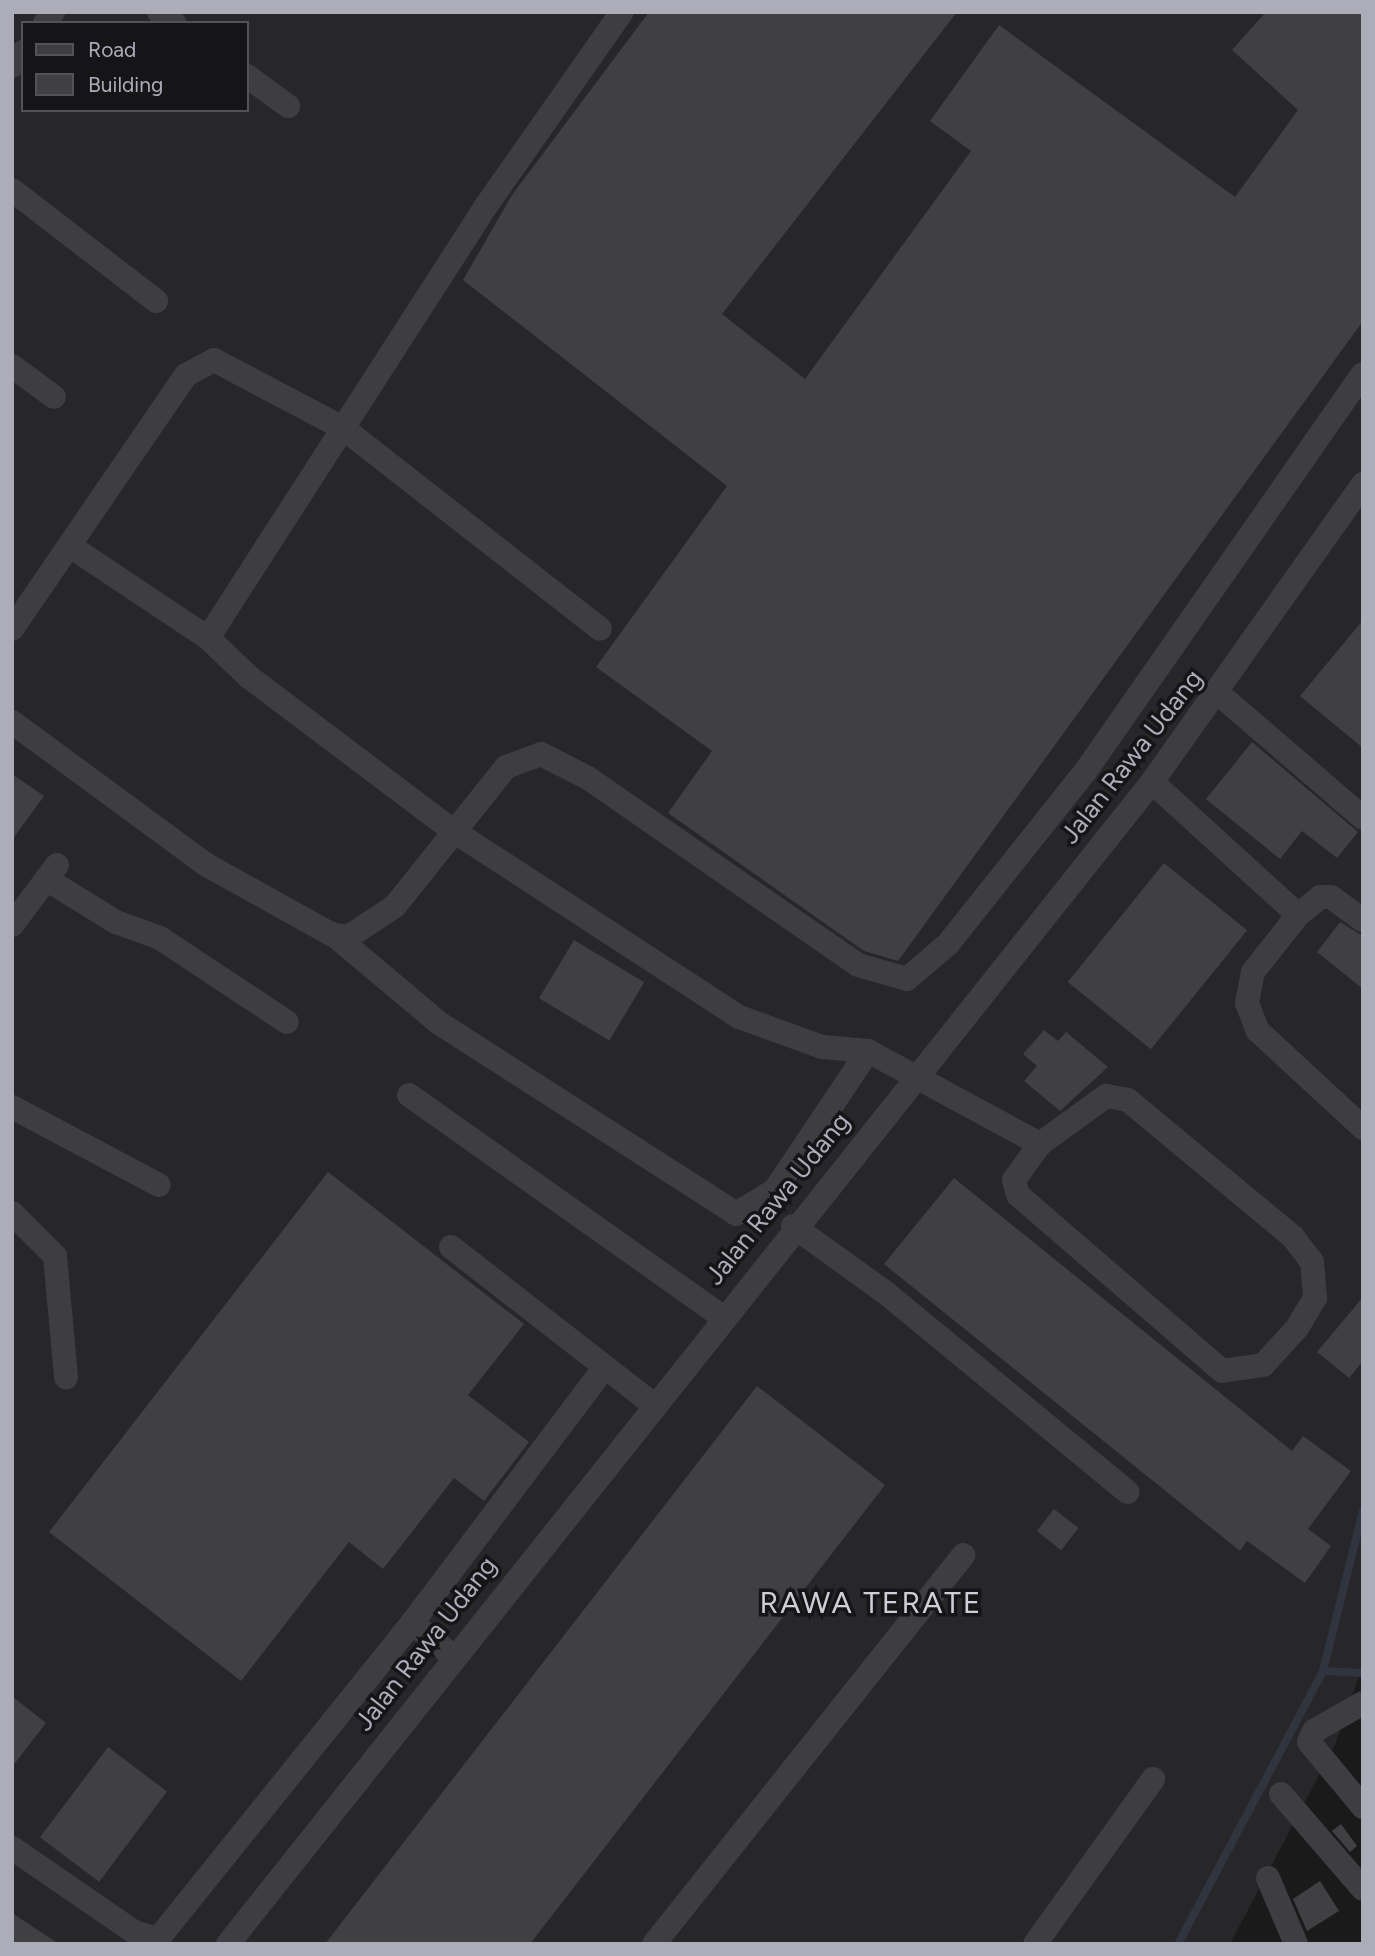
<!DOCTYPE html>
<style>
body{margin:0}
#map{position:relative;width:1375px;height:1956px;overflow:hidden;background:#1a1a1b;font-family:Figtree,sans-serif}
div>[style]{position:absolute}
.built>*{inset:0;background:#272628}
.stream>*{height:8px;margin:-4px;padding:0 4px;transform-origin:4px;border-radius:4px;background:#30343f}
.building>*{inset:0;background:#403f42;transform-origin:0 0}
.minor>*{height:24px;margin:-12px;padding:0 12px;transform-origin:12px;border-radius:12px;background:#3e3d42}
span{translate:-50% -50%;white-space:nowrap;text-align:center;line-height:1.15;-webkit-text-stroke:7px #151517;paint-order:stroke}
.street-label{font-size:26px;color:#adadba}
.quarter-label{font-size:30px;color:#ceced6;letter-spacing:2px}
.frame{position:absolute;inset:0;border:14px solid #adadba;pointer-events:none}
.legend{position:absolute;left:21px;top:21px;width:228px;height:91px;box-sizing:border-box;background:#151517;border:2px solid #525258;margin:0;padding:9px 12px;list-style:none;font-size:21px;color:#adadba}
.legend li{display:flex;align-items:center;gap:14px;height:35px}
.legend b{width:35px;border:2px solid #525258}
</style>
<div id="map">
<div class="built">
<i style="clip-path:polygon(evenodd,12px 12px,1363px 12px,1363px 1665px,1335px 1745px,1230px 1944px,12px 1944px,12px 12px,23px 23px,247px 23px,247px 110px,23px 110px,23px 23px)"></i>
</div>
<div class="stream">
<i style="left:1323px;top:1671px;width:165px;rotate:-76deg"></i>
<i style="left:1178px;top:1944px;width:309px;rotate:-62deg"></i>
<i style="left:1323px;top:1671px;width:40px;rotate:2.9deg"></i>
</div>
<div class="building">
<i style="clip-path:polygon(649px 12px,957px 12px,722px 314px,805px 379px,971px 151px,930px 121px,999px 25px,1235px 197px,1298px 110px,1232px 50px,1266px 12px,1363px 12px,1363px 321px,898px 961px,864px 951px,668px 813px,712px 751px,596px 667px,727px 486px,463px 280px,512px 195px)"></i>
<i style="clip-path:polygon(1363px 620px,1363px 748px,1300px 696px)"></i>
<i style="clip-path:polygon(1252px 742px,1358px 832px,1337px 858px,1302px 831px,1280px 859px,1206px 799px)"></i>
<i style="clip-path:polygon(12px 774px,44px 796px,12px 840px)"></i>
<i style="left:1164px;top:863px;width:107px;height:153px;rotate:39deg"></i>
<i style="clip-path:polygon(1340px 922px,1363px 936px,1363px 989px,1317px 952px)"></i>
<i style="left:574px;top:940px;width:82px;height:68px;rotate:31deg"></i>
<i style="clip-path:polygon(1044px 1030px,1058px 1041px,1066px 1032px,1108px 1067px,1060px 1111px,1024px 1081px,1037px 1066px,1023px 1054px)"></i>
<i style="clip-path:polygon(328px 1172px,524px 1324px,468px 1395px,529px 1442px,484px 1501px,454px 1478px,383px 1569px,349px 1542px,241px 1681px,49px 1532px)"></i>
<i style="clip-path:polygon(954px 1178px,1292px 1451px,1303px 1436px,1351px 1471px,1308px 1529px,1331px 1546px,1305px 1583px,1247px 1541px,1240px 1551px,884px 1264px)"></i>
<i style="clip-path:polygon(1363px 1297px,1363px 1361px,1349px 1378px,1317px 1352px)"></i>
<i style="clip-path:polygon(757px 1386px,885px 1485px,530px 1944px,325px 1944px)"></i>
<i style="left:1054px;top:1509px;width:31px;height:28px;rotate:38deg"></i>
<i style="clip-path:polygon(12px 1696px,46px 1723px,12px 1767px)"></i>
<i style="left:108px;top:1747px;width:74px;height:113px;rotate:37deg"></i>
<i style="clip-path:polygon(1341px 1824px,1357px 1846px,1350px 1852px,1332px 1831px)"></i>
<i style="clip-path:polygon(1320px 1881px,1339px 1911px,1307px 1931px,1293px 1899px)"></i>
<i style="clip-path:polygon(12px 1913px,59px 1944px,12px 1944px)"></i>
</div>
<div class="minor">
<i style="left:159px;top:12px;width:19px;rotate:36deg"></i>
<i style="left:45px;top:23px;width:14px;rotate:-54deg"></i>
<i style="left:12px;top:66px;width:18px;rotate:-52deg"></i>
<i style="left:247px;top:76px;width:51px;rotate:36.2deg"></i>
<i style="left:12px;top:190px;width:182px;rotate:37.6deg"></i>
<i style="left:12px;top:366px;width:52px;rotate:36.4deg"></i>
<i style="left:73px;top:548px;width:162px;rotate:33.7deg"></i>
<i style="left:12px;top:629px;width:308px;rotate:-55.6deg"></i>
<i style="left:186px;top:375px;width:32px;rotate:-28deg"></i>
<i style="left:214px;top:360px;width:146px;rotate:27.8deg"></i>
<i style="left:343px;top:428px;width:326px;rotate:38deg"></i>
<i style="left:1219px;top:694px;width:190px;rotate:40.7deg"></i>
<i style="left:12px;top:722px;width:240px;rotate:36.3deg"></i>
<i style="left:205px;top:864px;width:144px;rotate:29.1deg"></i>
<i style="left:331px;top:934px;width:17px;rotate:10deg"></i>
<i style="left:348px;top:937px;width:56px;rotate:-33.4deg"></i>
<i style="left:395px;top:906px;width:178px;rotate:-51.4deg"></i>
<i style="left:506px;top:767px;width:37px;rotate:-20deg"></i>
<i style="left:541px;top:754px;width:53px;rotate:27.1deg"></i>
<i style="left:588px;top:778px;width:328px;rotate:34.7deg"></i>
<i style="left:858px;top:965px;width:51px;rotate:15.9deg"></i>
<i style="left:907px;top:979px;width:54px;rotate:-40.5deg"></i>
<i style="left:948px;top:944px;width:220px;rotate:-51.5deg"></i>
<i style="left:1085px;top:772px;width:485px;rotate:-55.1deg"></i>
<i style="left:1152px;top:782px;width:197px;rotate:42.3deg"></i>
<i style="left:1298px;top:915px;width:73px;rotate:128.3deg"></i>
<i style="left:1253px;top:972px;width:32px;rotate:101deg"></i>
<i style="left:1247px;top:1003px;width:30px;rotate:69deg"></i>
<i style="left:1258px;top:1031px;width:143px;rotate:42.7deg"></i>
<i style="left:46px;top:879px;width:82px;rotate:31.6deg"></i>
<i style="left:116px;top:922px;width:47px;rotate:20deg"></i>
<i style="left:160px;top:938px;width:152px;rotate:33.5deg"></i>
<i style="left:1298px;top:915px;width:28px;rotate:-39deg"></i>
<i style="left:1320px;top:897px;width:11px"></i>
<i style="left:1331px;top:897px;width:39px;rotate:36deg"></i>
<i style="left:12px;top:925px;width:75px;rotate:-53.1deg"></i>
<i style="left:333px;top:934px;width:138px;rotate:40deg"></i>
<i style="left:439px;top:1023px;width:353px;rotate:32.7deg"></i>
<i style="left:736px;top:1214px;width:46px;rotate:-31.6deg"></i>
<i style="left:775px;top:1190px;width:167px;rotate:-56.2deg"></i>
<i style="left:868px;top:1051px;width:46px;rotate:-175deg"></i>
<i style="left:822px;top:1047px;width:88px;rotate:-160.1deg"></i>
<i style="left:739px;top:1017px;width:343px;rotate:-146.9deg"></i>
<i style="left:452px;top:830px;width:254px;rotate:-143deg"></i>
<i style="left:249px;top:677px;width:57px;rotate:-136.4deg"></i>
<i style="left:208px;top:638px;width:514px;rotate:-57.24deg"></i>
<i style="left:486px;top:206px;width:237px;rotate:-55deg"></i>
<i style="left:868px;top:1051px;width:196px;rotate:28.4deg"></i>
<i style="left:1040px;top:1144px;width:82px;rotate:-36deg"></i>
<i style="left:1106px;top:1096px;width:22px;rotate:10deg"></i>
<i style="left:1128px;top:1100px;width:214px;rotate:39.7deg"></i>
<i style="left:1293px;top:1237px;width:31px;rotate:53deg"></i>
<i style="left:1312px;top:1262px;width:36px;rotate:85deg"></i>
<i style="left:1315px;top:1298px;width:35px;rotate:121deg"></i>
<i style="left:1297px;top:1328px;width:50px;rotate:132.6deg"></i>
<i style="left:1263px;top:1365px;width:41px;rotate:171.7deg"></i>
<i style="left:1222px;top:1371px;width:269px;rotate:-139.2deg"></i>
<i style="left:1018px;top:1195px;width:16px;rotate:-105deg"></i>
<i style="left:1014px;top:1180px;width:44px;rotate:-54.2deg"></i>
<i style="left:409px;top:1095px;width:384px;rotate:35.3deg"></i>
<i style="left:12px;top:1107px;width:166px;rotate:28deg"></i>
<i style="left:12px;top:1213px;width:61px;rotate:45deg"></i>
<i style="left:55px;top:1256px;width:122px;rotate:84.8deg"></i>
<i style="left:793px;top:1226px;width:115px;rotate:35.8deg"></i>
<i style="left:886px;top:1293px;width:313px;rotate:39.5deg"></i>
<i style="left:451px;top:1247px;width:256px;rotate:37.9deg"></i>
<i style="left:412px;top:1623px;width:54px;rotate:39deg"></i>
<i style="left:1363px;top:1703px;width:56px;rotate:150.3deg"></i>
<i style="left:1314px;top:1731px;width:12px;rotate:114deg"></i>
<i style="left:1309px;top:1742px;width:85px;rotate:50.3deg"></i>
<i style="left:1281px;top:1794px;width:125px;rotate:49.2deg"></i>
<i style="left:12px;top:1848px;width:148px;rotate:34.5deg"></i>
<i style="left:134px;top:1932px;width:25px;rotate:16deg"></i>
<i style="left:158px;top:1939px;width:405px;rotate:-51.2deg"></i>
<i style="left:412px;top:1623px;width:319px;rotate:-53deg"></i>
<i style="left:1268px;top:1878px;width:72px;rotate:67deg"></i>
<i style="left:228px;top:1944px;width:1485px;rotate:-51.51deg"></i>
<i style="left:1152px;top:782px;width:365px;rotate:-54.7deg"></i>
<i style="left:654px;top:1944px;width:497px;rotate:-51.5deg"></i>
<i style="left:1035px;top:1944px;width:203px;rotate:-54.4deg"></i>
</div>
<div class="street-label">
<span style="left:1132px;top:757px;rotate:-52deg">Jalan Rawa Udang</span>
<span style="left:778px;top:1199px;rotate:-51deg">Jalan Rawa Udang</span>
<span style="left:426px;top:1644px;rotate:-52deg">Jalan Rawa Udang</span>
</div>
<div class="quarter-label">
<span style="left:871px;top:1603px">RAWA TERATE</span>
</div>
<div class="frame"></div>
<ul class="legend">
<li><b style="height:9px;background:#3e3d42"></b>Road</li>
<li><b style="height:19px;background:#403f42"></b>Building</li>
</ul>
</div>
